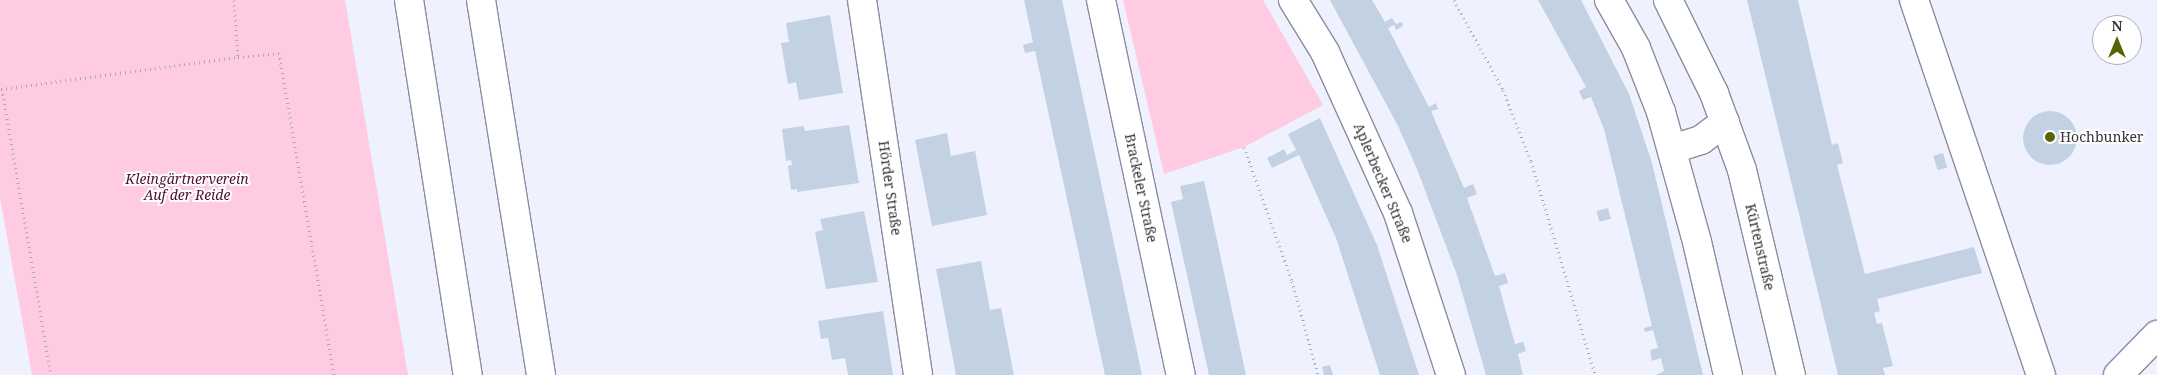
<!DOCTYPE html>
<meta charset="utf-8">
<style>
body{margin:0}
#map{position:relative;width:2157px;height:375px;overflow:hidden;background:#f0f1fe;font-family:"Noto Serif",serif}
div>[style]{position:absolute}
.green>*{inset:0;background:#ffcbe2}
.building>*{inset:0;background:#c2d2e3;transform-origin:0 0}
.round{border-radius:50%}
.path>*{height:3px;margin-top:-1.5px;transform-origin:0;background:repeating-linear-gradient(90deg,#a9aab5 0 1px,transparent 0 5px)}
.roads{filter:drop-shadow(1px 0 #8b8ca0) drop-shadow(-1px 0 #8b8ca0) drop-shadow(0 1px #8b8ca0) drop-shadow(0 -1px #8b8ca0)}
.minor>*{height:28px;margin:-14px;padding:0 14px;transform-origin:14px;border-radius:14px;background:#fff}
.major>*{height:28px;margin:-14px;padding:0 14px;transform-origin:14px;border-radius:14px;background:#fff}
.highway>*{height:28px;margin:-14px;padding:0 14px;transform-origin:14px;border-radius:14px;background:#fff}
.dots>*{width:14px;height:14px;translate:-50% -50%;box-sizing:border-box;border:2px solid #fff;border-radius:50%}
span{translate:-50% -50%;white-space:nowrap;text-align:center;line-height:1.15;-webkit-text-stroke:4px #fff;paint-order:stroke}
.poi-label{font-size:14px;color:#34353d}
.left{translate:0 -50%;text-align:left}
.park-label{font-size:14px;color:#4c1132;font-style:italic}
.street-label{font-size:14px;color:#34353d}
.north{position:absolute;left:2092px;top:15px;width:50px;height:50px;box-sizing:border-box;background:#fff;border:1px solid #aeaeb1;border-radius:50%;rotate:0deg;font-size:14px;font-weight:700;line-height:20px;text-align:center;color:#34353d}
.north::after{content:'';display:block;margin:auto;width:18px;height:22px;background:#586405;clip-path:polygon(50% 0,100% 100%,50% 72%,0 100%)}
</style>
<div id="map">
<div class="green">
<i style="clip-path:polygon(0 0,345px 0,408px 375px,32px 375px,0 198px)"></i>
<i style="clip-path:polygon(1123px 0,1263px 0,1323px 105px,1244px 147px,1164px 174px)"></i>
</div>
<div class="building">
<i style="clip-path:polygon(1024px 0,1062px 0,1142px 375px,1105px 375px,1035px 51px,1025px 53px,1023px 45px,1033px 42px)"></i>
<i style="clip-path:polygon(1330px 0,1372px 0,1385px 22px,1392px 18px,1396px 24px,1402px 22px,1403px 26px,1396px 30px,1394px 25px,1388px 28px,1429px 107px,1436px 103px,1438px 109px,1431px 111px,1464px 188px,1473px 184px,1477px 194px,1467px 198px,1495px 276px,1505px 273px,1508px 283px,1499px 286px,1515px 344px,1523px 342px,1526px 351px,1518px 354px,1523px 375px,1486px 375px,1457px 275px,1417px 169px,1398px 126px)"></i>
<i style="clip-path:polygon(1538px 0,1581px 0,1629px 94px,1652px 163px,1703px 375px,1656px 375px,1664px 371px,1661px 358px,1652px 361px,1650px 350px,1658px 348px,1653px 330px,1645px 332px,1644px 328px,1652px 326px,1604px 129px,1591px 97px,1583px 100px,1579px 91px,1586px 87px)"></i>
<i style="clip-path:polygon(1747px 0,1798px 0,1832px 145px,1838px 143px,1843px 163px,1837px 165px,1865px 274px,1974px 247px,1982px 273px,1877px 299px,1880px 311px,1874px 313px,1877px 324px,1882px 323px,1893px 366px,1883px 368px,1885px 375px,1838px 375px)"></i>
<i style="clip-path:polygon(830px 15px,843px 93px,799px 100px,796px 82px,788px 84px,781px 43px,789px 42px,786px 23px)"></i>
<i class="round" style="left:2023px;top:111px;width:54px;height:54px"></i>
<i style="clip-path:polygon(1320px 118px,1377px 245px,1419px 375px,1380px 375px,1336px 238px,1299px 155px,1272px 168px,1267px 158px,1284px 149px,1287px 155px,1296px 150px,1288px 134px)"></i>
<i style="clip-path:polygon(849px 125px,859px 183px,797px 192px,797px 189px,791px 190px,788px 166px,792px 165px,791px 160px,786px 161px,782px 129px,804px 126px,805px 131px)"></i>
<i style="clip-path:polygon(947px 133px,951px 156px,975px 151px,987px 215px,932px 226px,915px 140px)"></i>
<i style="left:1943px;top:153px;width:15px;height:10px;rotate:74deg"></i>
<i style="clip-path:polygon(1204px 181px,1212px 217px,1246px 375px,1209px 375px,1176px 225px,1171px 202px,1183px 199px,1180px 186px)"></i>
<i style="left:1608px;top:208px;width:11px;height:12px;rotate:75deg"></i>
<i style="clip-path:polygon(864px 211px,878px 282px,826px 289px,815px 232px,823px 230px,820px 219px)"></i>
<i style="clip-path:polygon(981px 261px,990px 310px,1001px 308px,1014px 375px,956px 375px,936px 269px)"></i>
<i style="clip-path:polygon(883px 311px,893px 375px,848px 375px,845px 358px,832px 360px,828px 338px,821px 339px,818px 321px)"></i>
<i style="clip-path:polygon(1330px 365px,1333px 375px,1324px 375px,1322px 367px)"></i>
</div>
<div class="path">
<i style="left:234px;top:0;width:57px;rotate:86deg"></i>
<i style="left:238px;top:57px;width:41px;rotate:-5.6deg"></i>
<i style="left:279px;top:53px;width:327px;rotate:80.3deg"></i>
<i style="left:1454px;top:0;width:102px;rotate:61.4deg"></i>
<i style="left:1503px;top:90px;width:76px;rotate:68.5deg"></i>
<i style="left:1531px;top:161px;width:223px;rotate:73.3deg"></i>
<i style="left:1px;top:89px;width:239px;rotate:-7.7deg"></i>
<i style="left:2px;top:89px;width:290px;rotate:80.3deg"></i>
<i style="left:1244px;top:147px;width:142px;rotate:70.3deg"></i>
<i style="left:1292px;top:281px;width:98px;rotate:74.5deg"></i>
</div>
<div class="roads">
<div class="minor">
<i style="left:862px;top:0;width:379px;rotate:81.5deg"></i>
<i style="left:1101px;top:0;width:383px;rotate:78deg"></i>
<i style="left:1293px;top:0;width:61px;rotate:58.4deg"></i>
<i style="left:1325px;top:52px;width:177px;rotate:65.6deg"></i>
<i style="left:1398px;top:213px;width:170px;rotate:71.9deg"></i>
<i style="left:1609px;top:0;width:55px;rotate:60.6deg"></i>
<i style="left:1636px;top:48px;width:69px;rotate:68.7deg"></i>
<i style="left:1661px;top:112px;width:135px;rotate:74.5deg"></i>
<i style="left:1697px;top:242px;width:137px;rotate:76.9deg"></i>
<i style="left:1914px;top:0;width:396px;rotate:71.3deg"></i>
<i style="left:1672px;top:149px;width:30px;rotate:-17deg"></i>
<i style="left:1701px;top:140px;width:30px;rotate:-37deg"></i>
<i style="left:2118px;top:375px;width:56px;rotate:-45.7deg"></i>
</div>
<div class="major">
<i style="left:1668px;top:0;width:104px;rotate:63.7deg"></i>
<i style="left:1714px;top:93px;width:82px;rotate:70deg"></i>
<i style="left:1742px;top:170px;width:211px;rotate:76.6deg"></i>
</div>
<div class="highway">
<i style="left:409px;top:0;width:380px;rotate:81.1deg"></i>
<i style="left:481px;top:0;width:380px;rotate:80.9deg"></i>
</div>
</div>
<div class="dots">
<i style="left:2050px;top:137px;background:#586405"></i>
</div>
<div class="poi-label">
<span class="left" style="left:2060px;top:137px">Hochbunker</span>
</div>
<div class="park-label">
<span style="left:187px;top:187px">Kleingärtnerverein<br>Auf der Reide</span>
</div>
<div class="street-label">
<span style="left:1383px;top:183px;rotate:67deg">Aplerbecker Straße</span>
<span style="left:890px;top:188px;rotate:82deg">Hörder Straße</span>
<span style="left:1141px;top:188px;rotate:78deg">Brackeler Straße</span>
<span style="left:1760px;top:247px;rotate:77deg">Kürtenstraße</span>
</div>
<div class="north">N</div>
</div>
